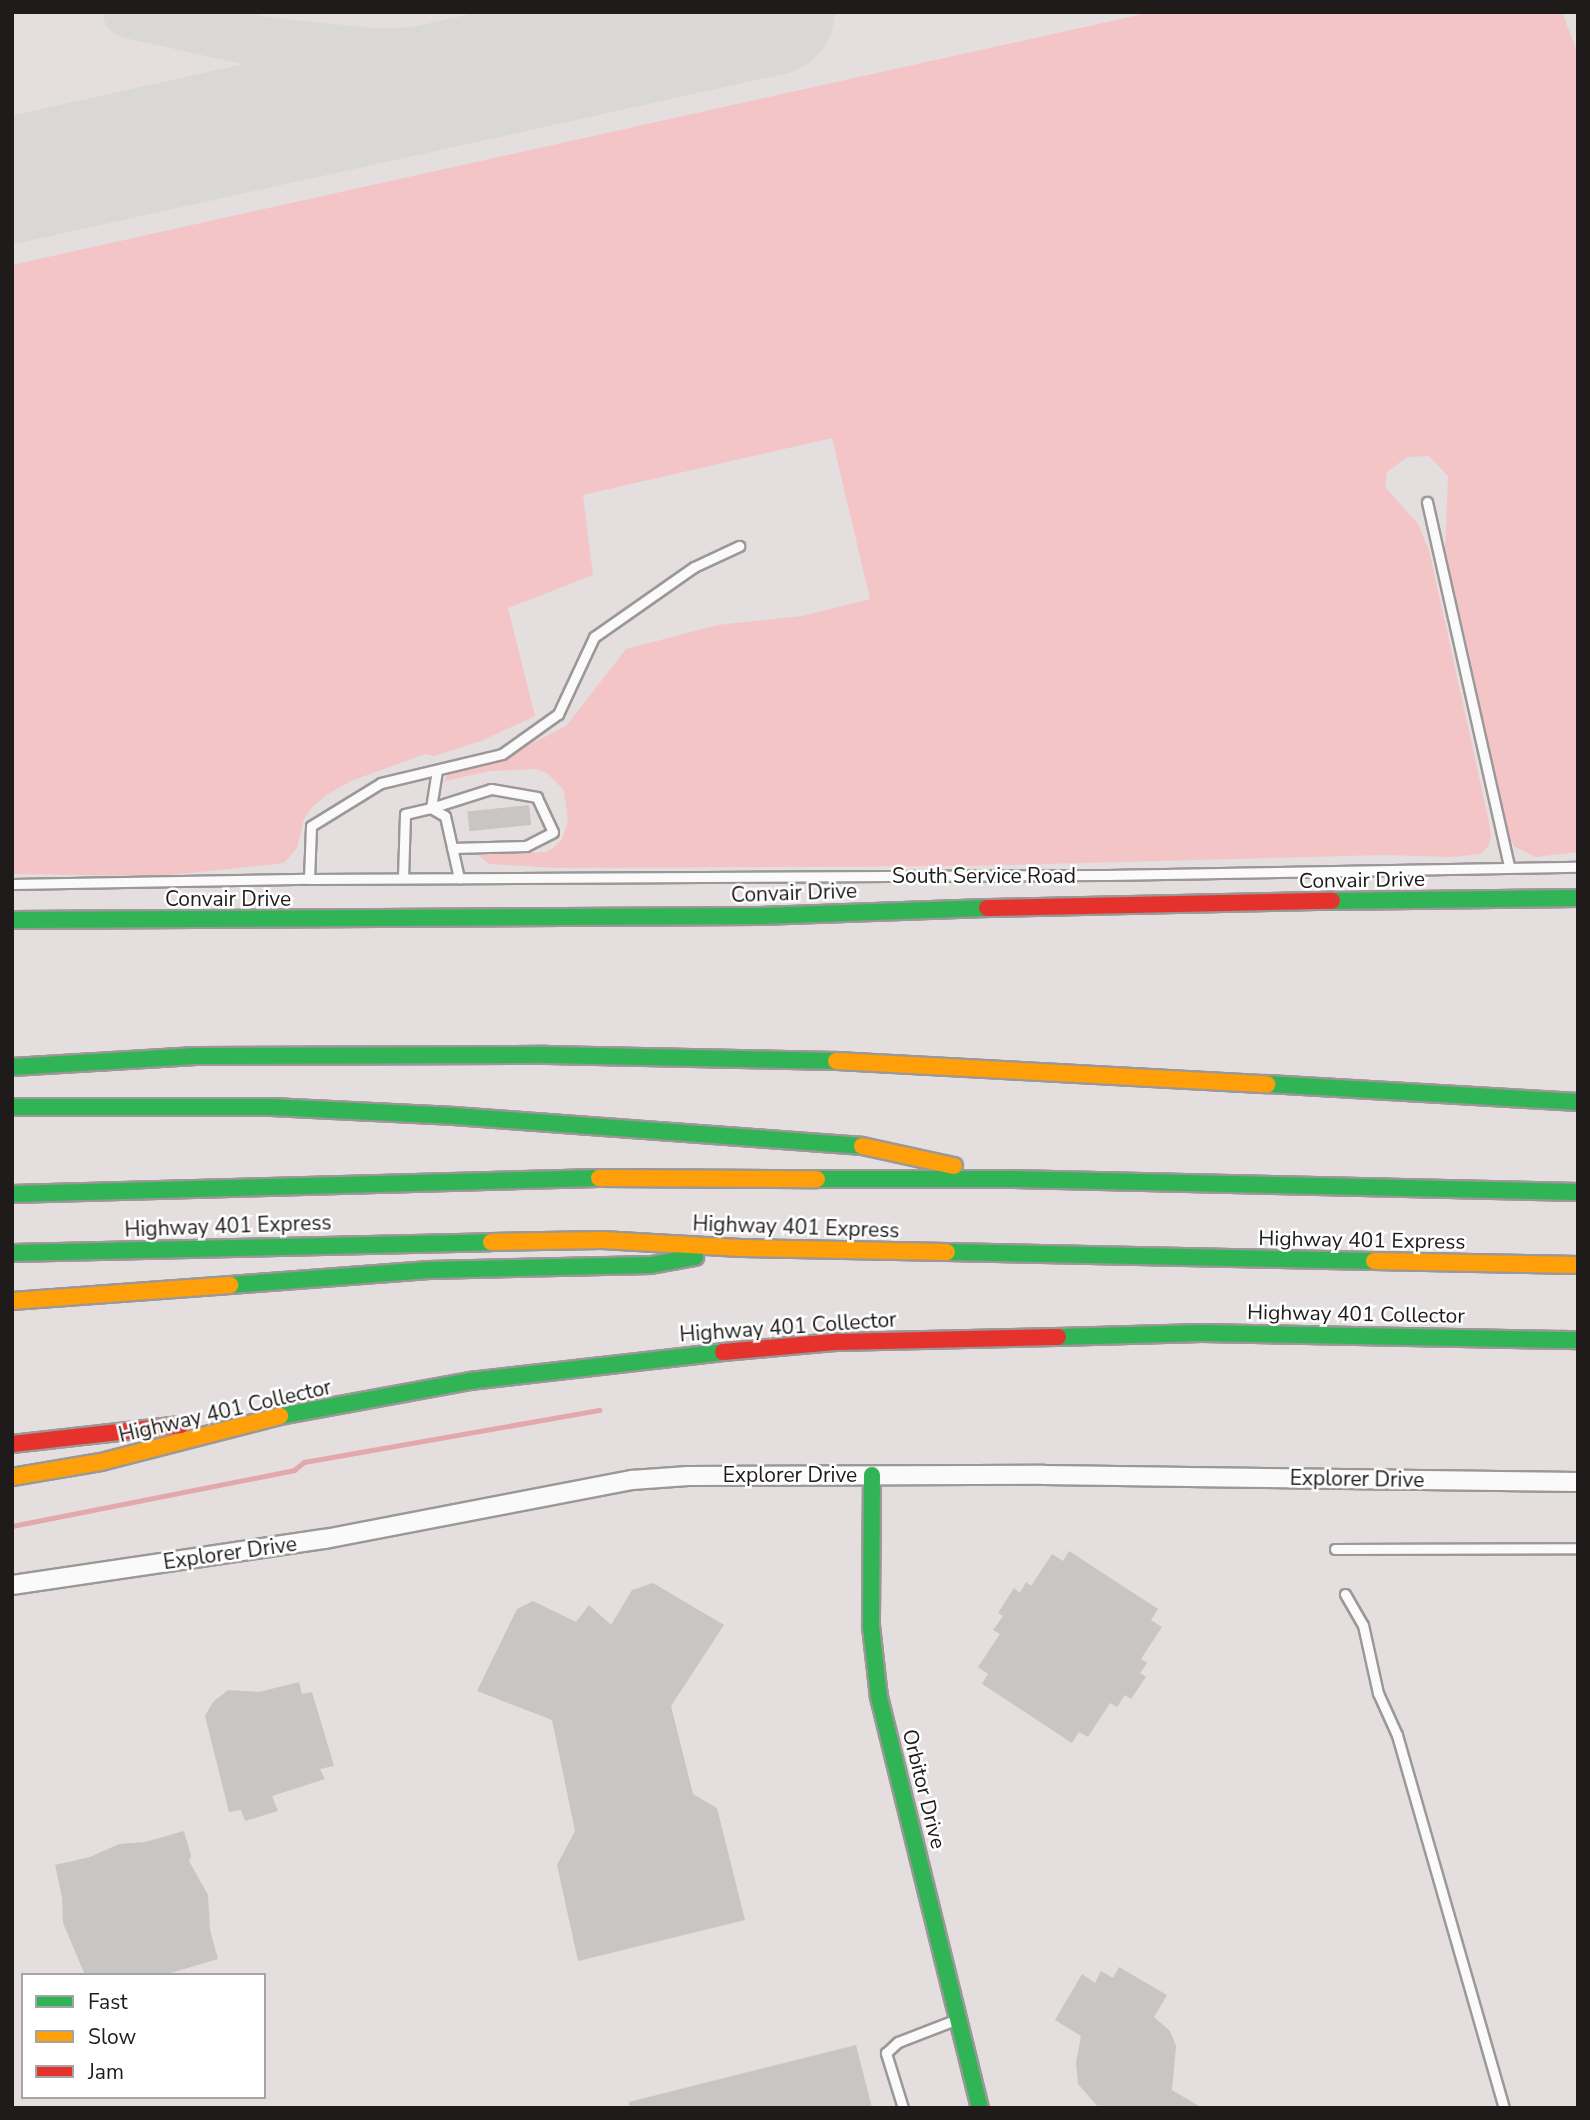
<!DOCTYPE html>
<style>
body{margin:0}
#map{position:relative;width:1590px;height:2120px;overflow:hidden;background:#e4dede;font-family:"Nunito Sans",sans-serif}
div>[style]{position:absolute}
.green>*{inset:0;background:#f3c5c7}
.stream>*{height:5px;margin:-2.5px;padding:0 2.5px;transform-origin:2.5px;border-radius:2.5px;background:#e3a8ab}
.taxiway>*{height:51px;margin:-25.5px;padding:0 25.5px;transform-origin:25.5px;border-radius:25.5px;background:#dad7d7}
.runway>*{height:126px;margin:-63px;padding:0 63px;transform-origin:63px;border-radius:63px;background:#dad7d7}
.building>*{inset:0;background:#c9c5c5;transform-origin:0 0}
.roads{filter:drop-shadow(2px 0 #9c9898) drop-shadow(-2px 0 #9c9898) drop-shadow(0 2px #9c9898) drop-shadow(0 -2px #9c9898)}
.lane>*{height:9px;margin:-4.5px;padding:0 4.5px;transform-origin:4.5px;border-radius:4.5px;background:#fbfafa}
.street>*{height:18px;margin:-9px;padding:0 9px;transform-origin:9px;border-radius:9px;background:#fbfafa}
.fast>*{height:16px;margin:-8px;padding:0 8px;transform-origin:8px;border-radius:8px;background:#30b455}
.slow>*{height:16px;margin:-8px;padding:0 8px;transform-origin:8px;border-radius:8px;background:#ff9f0a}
.jam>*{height:16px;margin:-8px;padding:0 8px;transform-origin:8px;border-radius:8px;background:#e5322d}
span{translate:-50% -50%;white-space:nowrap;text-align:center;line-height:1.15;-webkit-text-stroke:5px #fff;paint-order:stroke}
.street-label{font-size:21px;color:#1f1b1b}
.frame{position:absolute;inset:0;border:14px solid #1f1b1b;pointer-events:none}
.legend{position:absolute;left:21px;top:1973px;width:245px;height:126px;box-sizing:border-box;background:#fff;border:2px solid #a5a4a4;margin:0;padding:9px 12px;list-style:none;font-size:21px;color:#1f1b1b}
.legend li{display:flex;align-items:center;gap:14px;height:35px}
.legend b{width:35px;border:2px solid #a5a4a4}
</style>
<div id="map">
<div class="green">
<i style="clip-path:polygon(1152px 12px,1562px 12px,1578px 54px,1578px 852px,1536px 857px,1515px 847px,1510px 839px,1445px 550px,1448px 476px,1429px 456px,1407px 457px,1387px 472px,1385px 487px,1418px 524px,1429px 550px,1489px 822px,1491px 837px,1488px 847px,1480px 854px,1453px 857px,1383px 855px,969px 866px,557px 868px,489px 864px,478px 855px,545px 852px,553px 848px,562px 839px,568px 822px,564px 790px,548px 774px,537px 769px,490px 771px,444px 781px,449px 772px,537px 741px,566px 726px,626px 649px,718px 625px,802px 616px,870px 599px,832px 438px,583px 495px,593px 575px,508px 608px,535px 716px,481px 741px,434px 756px,425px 754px,351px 781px,328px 794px,312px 807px,304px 819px,297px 848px,284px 863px,163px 876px,12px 874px,12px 265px)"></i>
</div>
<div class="stream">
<i style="left:12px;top:1526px;width:288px;rotate:-11.2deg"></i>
<i style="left:294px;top:1470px;width:13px;rotate:-39deg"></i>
<i style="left:304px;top:1462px;width:300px;rotate:-10deg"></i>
</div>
<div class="taxiway">
<i style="left:128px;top:12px;width:138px;rotate:12.5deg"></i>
<i style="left:263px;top:42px;width:111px;rotate:5.7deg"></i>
<i style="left:373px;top:53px;width:112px;rotate:-1deg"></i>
<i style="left:485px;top:51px;width:201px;rotate:-5.7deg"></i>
</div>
<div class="runway">
<i style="left:12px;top:180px;width:778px;rotate:-12.46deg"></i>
</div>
<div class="building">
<i style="left:529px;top:805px;width:20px;height:62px;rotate:84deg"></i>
<i style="clip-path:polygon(1069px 1551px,1158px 1609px,1151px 1620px,1162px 1627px,1141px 1659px,1147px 1663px,1140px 1673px,1146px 1677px,1131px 1699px,1125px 1695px,1117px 1707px,1110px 1703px,1088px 1737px,1079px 1732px,1072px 1743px,982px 1684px,988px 1674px,978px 1667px,1000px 1634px,993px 1630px,1003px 1616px,998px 1613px,1014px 1588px,1020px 1593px,1026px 1582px,1031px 1586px,1052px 1554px,1063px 1561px)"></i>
<i style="clip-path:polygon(653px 1583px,724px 1625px,671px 1706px,693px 1794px,717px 1808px,745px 1920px,578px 1961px,557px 1865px,575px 1831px,552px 1720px,477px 1691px,517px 1609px,533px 1601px,576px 1622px,589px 1605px,611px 1625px,632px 1590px)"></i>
<i style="clip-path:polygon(299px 1682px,302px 1694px,312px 1692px,334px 1766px,320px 1769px,325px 1779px,272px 1796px,278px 1811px,245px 1821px,241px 1810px,229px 1812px,205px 1716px,213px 1702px,228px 1690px,259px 1692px)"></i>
<i style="clip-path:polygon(184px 1831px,191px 1856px,189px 1861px,208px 1895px,210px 1930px,218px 1959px,164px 1975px,85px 1975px,63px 1923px,62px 1897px,55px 1865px,90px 1857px,119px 1844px,145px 1842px)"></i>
<i style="clip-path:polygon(1119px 1967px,1167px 1995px,1154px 2017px,1170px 2031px,1176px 2046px,1172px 2090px,1202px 2108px,1099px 2108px,1078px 2084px,1076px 2063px,1081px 2036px,1055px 2020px,1082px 1974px,1095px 1983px,1101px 1971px,1113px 1978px)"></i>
<i style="clip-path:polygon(856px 2045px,872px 2108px,629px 2108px,629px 2102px)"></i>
</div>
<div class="roads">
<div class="lane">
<i style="left:1427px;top:502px;width:374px;rotate:77.3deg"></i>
<i style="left:452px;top:848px;width:74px;rotate:-1.5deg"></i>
<i style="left:526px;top:846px;width:30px;rotate:-27deg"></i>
<i style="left:553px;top:832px;width:38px;rotate:-115deg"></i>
<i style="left:537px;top:797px;width:47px;rotate:-170.1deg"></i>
<i style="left:491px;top:789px;width:63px;rotate:162.4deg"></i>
<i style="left:431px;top:808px;width:16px;rotate:30deg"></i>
<i style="left:445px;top:816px;width:64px;rotate:77.3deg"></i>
<i style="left:403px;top:878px;width:64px;rotate:-88.2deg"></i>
<i style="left:405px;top:814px;width:27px;rotate:-13deg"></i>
<i style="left:431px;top:808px;width:38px;rotate:-81deg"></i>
<i style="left:309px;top:879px;width:53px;rotate:-87.8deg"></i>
<i style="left:311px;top:826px;width:82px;rotate:-31.6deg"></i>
<i style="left:381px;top:783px;width:124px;rotate:-13.5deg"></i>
<i style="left:502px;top:754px;width:69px;rotate:-35.5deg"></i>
<i style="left:558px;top:714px;width:85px;rotate:-64.9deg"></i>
<i style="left:594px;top:637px;width:122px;rotate:-35deg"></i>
<i style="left:694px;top:567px;width:50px;rotate:-25deg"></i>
<i style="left:12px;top:884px;width:297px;rotate:-1deg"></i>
<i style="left:309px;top:879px;width:798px;rotate:-0.29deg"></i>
<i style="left:1107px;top:875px;width:471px;rotate:-1deg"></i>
<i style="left:1335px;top:1549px;width:243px;rotate:-0.2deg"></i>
<i style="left:1345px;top:1594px;width:36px;rotate:60deg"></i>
<i style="left:1363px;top:1625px;width:70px;rotate:77.6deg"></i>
<i style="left:1378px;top:1693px;width:46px;rotate:65.7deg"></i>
<i style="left:1397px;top:1735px;width:388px;rotate:74deg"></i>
<i style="left:903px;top:2108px;width:58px;rotate:-107.2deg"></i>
<i style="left:886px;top:2053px;width:16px;rotate:-43deg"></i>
<i style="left:898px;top:2042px;width:61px;rotate:-21.1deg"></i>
</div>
<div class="street">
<i style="left:12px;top:1585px;width:316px;rotate:-8.4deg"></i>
<i style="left:325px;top:1539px;width:313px;rotate:-10.9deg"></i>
<i style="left:632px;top:1480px;width:56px;rotate:-4.1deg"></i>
<i style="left:688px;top:1476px;width:356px;rotate:-0.2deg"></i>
<i style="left:1044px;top:1475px;width:534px;rotate:0.75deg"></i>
</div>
<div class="fast">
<i style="left:1332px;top:901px;width:246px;rotate:-0.7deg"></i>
<i style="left:12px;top:920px;width:749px;rotate:-0.31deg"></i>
<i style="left:761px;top:916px;width:226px;rotate:-2deg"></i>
<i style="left:12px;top:1067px;width:184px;rotate:-3.4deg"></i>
<i style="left:196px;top:1056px;width:351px;rotate:-0.2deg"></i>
<i style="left:547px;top:1055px;width:289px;rotate:1.2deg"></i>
<i style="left:1267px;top:1084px;width:312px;rotate:3.3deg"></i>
<i style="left:12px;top:1107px;width:259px"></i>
<i style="left:271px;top:1107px;width:184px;rotate:2.8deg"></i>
<i style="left:455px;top:1116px;width:408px;rotate:4.2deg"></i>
<i style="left:817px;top:1179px;width:196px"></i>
<i style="left:1013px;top:1179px;width:565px;rotate:1.32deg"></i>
<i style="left:12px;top:1194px;width:587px;rotate:-1.56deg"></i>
<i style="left:947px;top:1252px;width:427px;rotate:1.2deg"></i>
<i style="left:12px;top:1253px;width:479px;rotate:-1.3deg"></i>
<i style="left:230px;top:1285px;width:200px;rotate:-4.3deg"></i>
<i style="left:429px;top:1270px;width:222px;rotate:-1.3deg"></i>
<i style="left:651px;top:1265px;width:45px;rotate:-10.3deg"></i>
<i style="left:1058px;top:1337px;width:144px;rotate:-1.6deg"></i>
<i style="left:1202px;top:1333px;width:376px;rotate:1.1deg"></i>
<i style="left:280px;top:1416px;width:193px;rotate:-10.4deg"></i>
<i style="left:470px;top:1381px;width:255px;rotate:-6.5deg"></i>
<i style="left:872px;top:1475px;width:151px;rotate:90.4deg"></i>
<i style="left:871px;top:1626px;width:71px;rotate:83.6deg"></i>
<i style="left:879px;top:1697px;width:423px;rotate:76.2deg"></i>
</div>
<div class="slow">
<i style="left:836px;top:1061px;width:432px;rotate:3.1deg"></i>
<i style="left:862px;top:1146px;width:94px;rotate:12.3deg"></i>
<i style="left:599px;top:1178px;width:218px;rotate:0.3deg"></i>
<i style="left:491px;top:1242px;width:111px;rotate:-1deg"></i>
<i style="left:602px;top:1240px;width:139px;rotate:3.3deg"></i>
<i style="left:741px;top:1248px;width:206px;rotate:1.1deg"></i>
<i style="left:1374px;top:1261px;width:204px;rotate:1.1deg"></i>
<i style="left:12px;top:1301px;width:219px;rotate:-4.2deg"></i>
<i style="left:12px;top:1477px;width:90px;rotate:-9.6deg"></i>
<i style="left:101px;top:1462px;width:185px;rotate:-14.4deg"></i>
</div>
<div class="jam">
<i style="left:987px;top:908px;width:345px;rotate:-1.2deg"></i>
<i style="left:723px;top:1352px;width:112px;rotate:-5.1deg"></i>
<i style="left:835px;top:1342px;width:223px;rotate:-1.3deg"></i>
<i style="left:12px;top:1444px;width:170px;rotate:-6.4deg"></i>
</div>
</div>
<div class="street-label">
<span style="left:984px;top:876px">South Service Road</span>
<span style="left:1362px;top:880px;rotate:-1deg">Convair Drive</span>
<span style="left:794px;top:893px;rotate:-2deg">Convair Drive</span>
<span style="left:228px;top:899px">Convair Drive</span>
<span style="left:228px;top:1226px;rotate:-2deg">Highway 401 Express</span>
<span style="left:796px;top:1227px;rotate:2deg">Highway 401 Express</span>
<span style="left:1362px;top:1240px;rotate:1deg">Highway 401 Express</span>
<span style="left:1356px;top:1314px;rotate:1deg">Highway 401 Collector</span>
<span style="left:788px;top:1327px;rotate:-4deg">Highway 401 Collector</span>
<span style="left:225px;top:1411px;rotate:-13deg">Highway 401 Collector</span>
<span style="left:790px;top:1475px">Explorer Drive</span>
<span style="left:1357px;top:1479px;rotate:1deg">Explorer Drive</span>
<span style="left:230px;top:1553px;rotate:-8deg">Explorer Drive</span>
<span style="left:924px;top:1789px;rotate:76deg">Orbitor Drive</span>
</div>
<div class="frame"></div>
<ul class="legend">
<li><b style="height:9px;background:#30b455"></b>Fast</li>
<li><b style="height:9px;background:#ff9f0a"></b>Slow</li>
<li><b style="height:9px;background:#e5322d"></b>Jam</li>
</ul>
</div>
